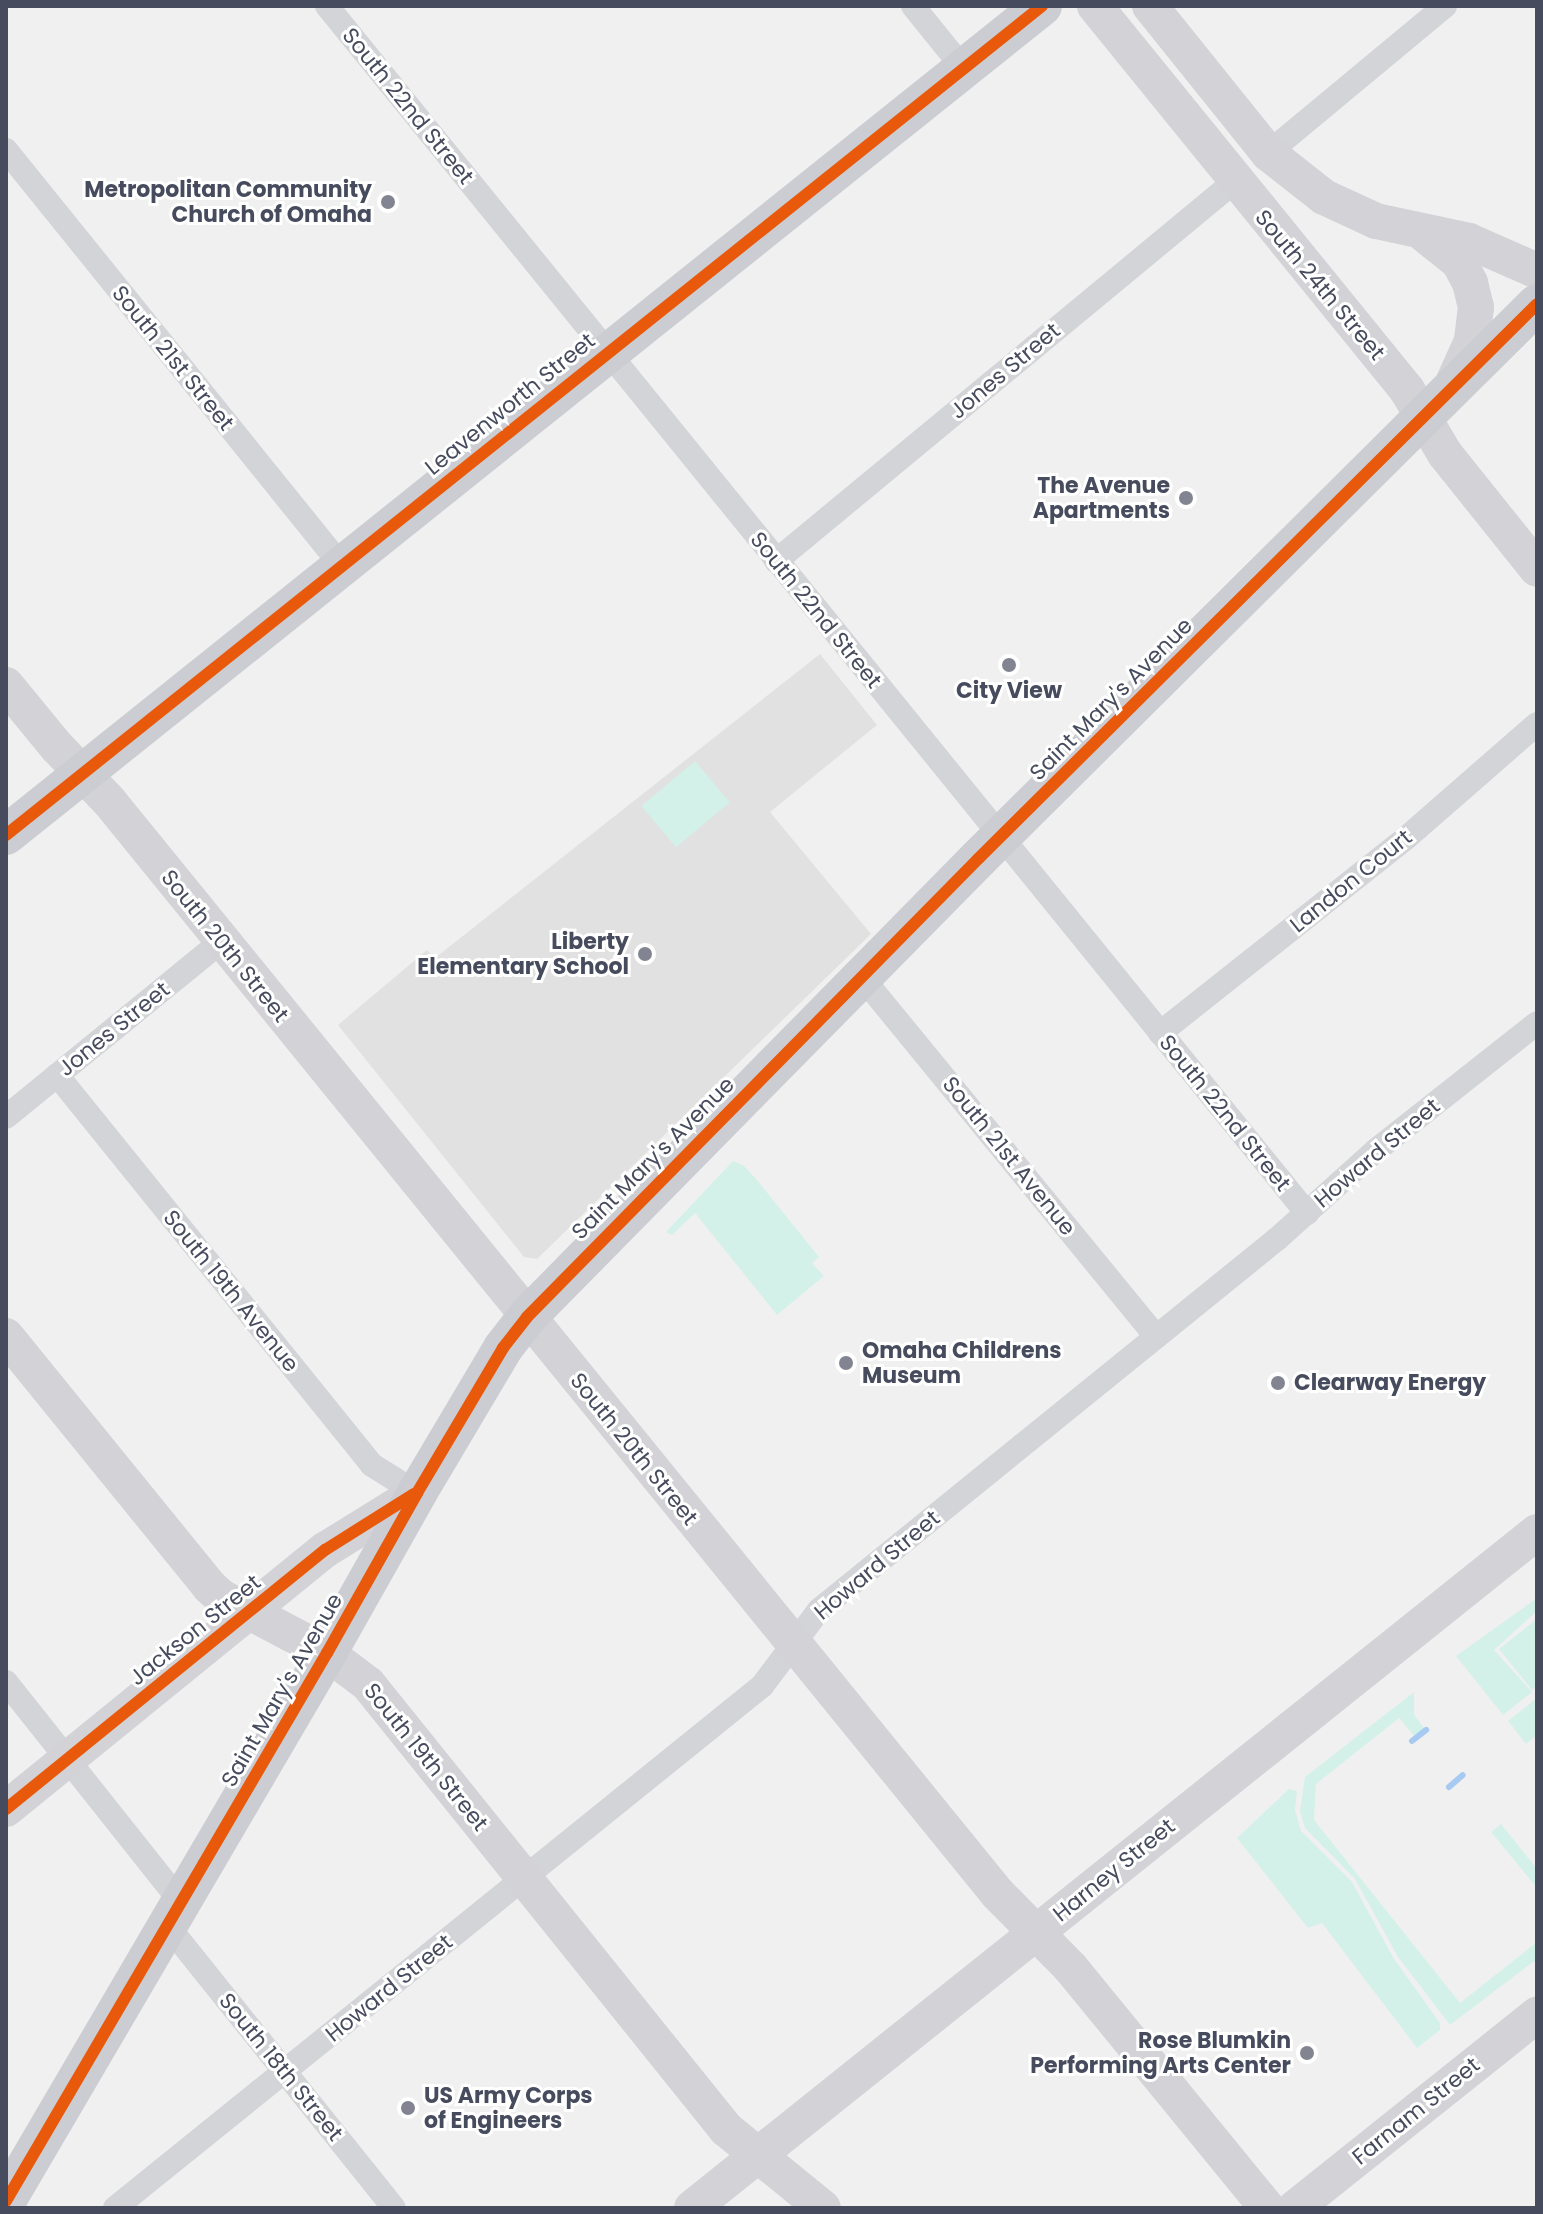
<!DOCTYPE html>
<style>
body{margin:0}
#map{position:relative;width:1543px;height:2214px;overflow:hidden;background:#f1f0f0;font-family:Poppins,sans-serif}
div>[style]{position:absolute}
.education>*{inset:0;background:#e2e1e2}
.green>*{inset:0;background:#d3f1e8;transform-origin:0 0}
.stream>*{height:6px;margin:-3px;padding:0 3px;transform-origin:3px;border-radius:3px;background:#a6caf1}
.street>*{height:24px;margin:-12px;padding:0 12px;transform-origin:12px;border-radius:12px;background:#d3d4d8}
.secondary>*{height:36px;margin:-18px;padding:0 18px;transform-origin:18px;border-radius:18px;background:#d2d2d7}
.primary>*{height:40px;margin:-20px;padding:0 20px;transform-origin:20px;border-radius:20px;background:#cccdd3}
.cycleway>*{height:12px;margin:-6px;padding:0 6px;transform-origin:6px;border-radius:6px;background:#e8590c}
.dots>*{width:22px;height:22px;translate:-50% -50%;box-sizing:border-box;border:4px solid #fff;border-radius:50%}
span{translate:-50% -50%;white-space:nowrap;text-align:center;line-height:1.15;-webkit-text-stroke:6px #fff;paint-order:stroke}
.street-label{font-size:22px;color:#464b5e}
.poi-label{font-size:22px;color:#464b5e;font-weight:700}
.right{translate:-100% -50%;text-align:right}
.left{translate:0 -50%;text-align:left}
.frame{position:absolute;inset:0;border:8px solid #464b5e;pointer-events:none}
</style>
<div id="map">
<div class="education">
<i style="clip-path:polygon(820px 654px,877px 725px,770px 812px,871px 934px,537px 1259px,524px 1257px,338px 1025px,427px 950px,435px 958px)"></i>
</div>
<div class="green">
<i style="left:695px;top:761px;width:54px;height:70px;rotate:50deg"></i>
<i style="clip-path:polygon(733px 1161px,744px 1166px,757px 1180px,819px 1257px,812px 1263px,824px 1276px,777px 1315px,695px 1213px,672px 1235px,666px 1232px)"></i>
<i style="clip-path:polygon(1537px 1598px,1537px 1611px,1494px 1650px,1532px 1692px,1503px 1715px,1456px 1656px)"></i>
<i style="clip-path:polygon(1537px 1619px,1537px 1686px,1532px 1690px,1499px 1649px)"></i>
<i style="clip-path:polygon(1414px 1692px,1414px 1715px,1425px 1729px,1415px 1737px,1399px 1718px,1316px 1784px,1314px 1820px,1460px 2003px,1537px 1942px,1537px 1959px,1450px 2025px,1398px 1957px,1355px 1879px,1305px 1828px,1300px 1811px,1305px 1777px)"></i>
<i style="clip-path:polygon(1537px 1698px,1537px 1735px,1526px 1744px,1508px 1721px)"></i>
<i style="clip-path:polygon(1289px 1789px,1297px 1791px,1295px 1810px,1301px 1831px,1352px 1882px,1394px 1959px,1440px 2023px,1440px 2030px,1417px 2048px,1322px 1923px,1308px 1928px,1237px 1838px)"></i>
<i style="clip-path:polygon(1501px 1824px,1537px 1869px,1537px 1888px,1491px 1832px)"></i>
</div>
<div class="stream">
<i style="left:1412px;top:1741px;width:18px;rotate:-38deg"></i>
<i style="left:1449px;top:1787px;width:18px;rotate:-41deg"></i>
</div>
<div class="street">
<i style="left:327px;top:6px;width:1555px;rotate:50.93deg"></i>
<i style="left:913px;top:6px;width:80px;rotate:51.1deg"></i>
<i style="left:6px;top:150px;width:533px;rotate:51.09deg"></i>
<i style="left:1268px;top:153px;width:230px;rotate:-39.7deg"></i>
<i style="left:776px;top:561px;width:594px;rotate:-39.61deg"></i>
<i style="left:861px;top:976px;width:466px;rotate:50.7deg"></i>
<i style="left:1160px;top:1033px;width:313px;rotate:-38.4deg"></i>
<i style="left:1405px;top:839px;width:175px;rotate:-41.1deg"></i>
<i style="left:57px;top:1075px;width:501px;rotate:51.07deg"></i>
<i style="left:372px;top:1465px;width:53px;rotate:31.9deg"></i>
<i style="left:6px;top:1117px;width:279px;rotate:-39.2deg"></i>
<i style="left:6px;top:1682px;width:281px;rotate:51.5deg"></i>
<i style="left:168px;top:1926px;width:361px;rotate:51.3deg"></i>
<i style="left:115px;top:2208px;width:831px;rotate:-38.9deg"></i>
<i style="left:762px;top:1686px;width:95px;rotate:-53.1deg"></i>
<i style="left:819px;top:1610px;width:589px;rotate:-39.01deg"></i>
<i style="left:1277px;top:1239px;width:132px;rotate:-41.9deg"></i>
<i style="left:1375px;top:1151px;width:206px;rotate:-38.3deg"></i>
</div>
<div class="secondary">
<i style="left:1095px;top:6px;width:495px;rotate:50.9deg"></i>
<i style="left:1407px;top:390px;width:74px;rotate:59.3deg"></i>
<i style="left:1445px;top:454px;width:147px;rotate:51.3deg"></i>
<i style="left:1150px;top:6px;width:189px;rotate:51.2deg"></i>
<i style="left:1268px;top:153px;width:71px;rotate:38.2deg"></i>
<i style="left:1324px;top:197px;width:57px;rotate:24.8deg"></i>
<i style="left:1376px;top:221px;width:95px;rotate:12.1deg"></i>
<i style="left:1469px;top:241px;width:74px;rotate:23.8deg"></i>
<i style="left:1425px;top:235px;width:43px;rotate:38.5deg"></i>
<i style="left:1459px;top:262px;width:24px;rotate:62deg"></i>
<i style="left:1470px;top:283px;width:25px;rotate:76deg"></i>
<i style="left:1476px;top:307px;width:34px;rotate:97deg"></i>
<i style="left:1472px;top:341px;width:46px;rotate:114.3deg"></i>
<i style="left:6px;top:685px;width:80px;rotate:50.6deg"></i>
<i style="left:57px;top:747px;width:75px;rotate:46.1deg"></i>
<i style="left:109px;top:801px;width:1409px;rotate:50.88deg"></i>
<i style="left:998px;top:1894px;width:103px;rotate:45.4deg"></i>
<i style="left:1070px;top:1967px;width:311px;rotate:50.7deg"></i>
<i style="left:6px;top:1336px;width:323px;rotate:50.9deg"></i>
<i style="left:210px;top:1587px;width:15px;rotate:42deg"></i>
<i style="left:221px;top:1597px;width:120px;rotate:27.8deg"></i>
<i style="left:327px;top:1653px;width:51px;rotate:37.1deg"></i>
<i style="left:368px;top:1684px;width:571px;rotate:51.18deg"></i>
<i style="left:726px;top:2129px;width:125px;rotate:39.2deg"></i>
<i style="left:6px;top:1809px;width:411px;rotate:-39.1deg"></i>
<i style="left:325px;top:1550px;width:108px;rotate:-31.8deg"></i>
<i style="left:692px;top:2208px;width:1082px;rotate:-38.66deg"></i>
<i style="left:1295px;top:2208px;width:310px;rotate:-38.6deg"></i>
</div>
<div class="primary">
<i style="left:6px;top:835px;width:1327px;rotate:-38.67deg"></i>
<i style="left:6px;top:2201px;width:635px;rotate:-59.64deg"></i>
<i style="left:327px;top:1653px;width:184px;rotate:-60.6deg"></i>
<i style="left:417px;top:1493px;width:169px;rotate:-59.3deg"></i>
<i style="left:503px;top:1348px;width:39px;rotate:-52deg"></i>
<i style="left:527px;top:1317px;width:644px;rotate:-45.44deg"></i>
<i style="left:979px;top:858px;width:786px;rotate:-44.79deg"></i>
</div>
<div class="cycleway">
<i style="left:6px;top:835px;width:1327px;rotate:-38.67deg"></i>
<i style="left:6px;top:1809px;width:411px;rotate:-39.1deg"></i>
<i style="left:325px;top:1550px;width:105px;rotate:-32.2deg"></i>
<i style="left:6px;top:2201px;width:635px;rotate:-59.64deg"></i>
<i style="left:327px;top:1653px;width:184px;rotate:-60.6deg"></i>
<i style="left:417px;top:1493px;width:169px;rotate:-59.3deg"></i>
<i style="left:503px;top:1348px;width:39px;rotate:-52deg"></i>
<i style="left:527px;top:1317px;width:644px;rotate:-45.44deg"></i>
<i style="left:979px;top:858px;width:786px;rotate:-44.79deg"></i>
</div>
<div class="dots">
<i style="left:388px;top:202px;background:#828591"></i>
<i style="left:1186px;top:498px;background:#828591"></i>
<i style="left:1009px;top:665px;background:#828591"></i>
<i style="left:645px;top:954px;background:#828591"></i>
<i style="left:846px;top:1363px;background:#828591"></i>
<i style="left:1278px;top:1383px;background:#828591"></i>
<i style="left:1307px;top:2053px;background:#828591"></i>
<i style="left:408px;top:2108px;background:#828591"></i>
</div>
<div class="street-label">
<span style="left:408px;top:106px;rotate:51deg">South 22nd Street</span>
<span style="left:1320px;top:285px;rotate:50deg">South 24th Street</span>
<span style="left:173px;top:358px;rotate:51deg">South 21st Street</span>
<span style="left:1005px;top:371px;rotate:-40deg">Jones Street</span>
<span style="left:510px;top:404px;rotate:-39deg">Leavenworth Street</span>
<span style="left:816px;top:610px;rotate:51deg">South 22nd Street</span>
<span style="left:1111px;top:699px;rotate:-45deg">Saint Mary's Avenue</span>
<span style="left:1351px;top:881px;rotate:-39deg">Landon Court</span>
<span style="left:225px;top:946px;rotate:51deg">South 20th Street</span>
<span style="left:114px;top:1029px;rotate:-39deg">Jones Street</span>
<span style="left:1225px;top:1113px;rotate:51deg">South 22nd Street</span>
<span style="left:1377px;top:1153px;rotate:-40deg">Howard Street</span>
<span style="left:1009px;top:1156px;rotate:51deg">South 21st Avenue</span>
<span style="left:653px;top:1158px;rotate:-45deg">Saint Mary's Avenue</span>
<span style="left:231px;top:1291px;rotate:51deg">South 19th Avenue</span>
<span style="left:634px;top:1449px;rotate:51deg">South 20th Street</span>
<span style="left:877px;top:1565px;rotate:-40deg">Howard Street</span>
<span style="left:195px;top:1630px;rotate:-39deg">Jackson Street</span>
<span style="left:282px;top:1690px;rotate:-60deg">Saint Mary's Avenue</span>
<span style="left:426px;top:1757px;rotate:51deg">South 19th Street</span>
<span style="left:1114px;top:1870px;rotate:-39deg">Harney Street</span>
<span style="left:389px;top:1988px;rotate:-39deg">Howard Street</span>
<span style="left:281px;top:2067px;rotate:51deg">South 18th Street</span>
<span style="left:1416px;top:2111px;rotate:-39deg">Farnam Street</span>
</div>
<div class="poi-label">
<span class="right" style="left:372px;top:202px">Metropolitan Community<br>Church of Omaha</span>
<span class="right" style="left:1170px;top:498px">The Avenue<br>Apartments</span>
<span style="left:1009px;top:691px">City View</span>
<span class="right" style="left:629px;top:954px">Liberty<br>Elementary School</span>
<span class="left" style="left:862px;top:1363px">Omaha Childrens<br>Museum</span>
<span class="left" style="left:1294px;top:1383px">Clearway Energy</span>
<span class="right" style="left:1291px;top:2053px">Rose Blumkin<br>Performing Arts Center</span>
<span class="left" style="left:424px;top:2108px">US Army Corps<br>of Engineers</span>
</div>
<div class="frame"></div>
</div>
